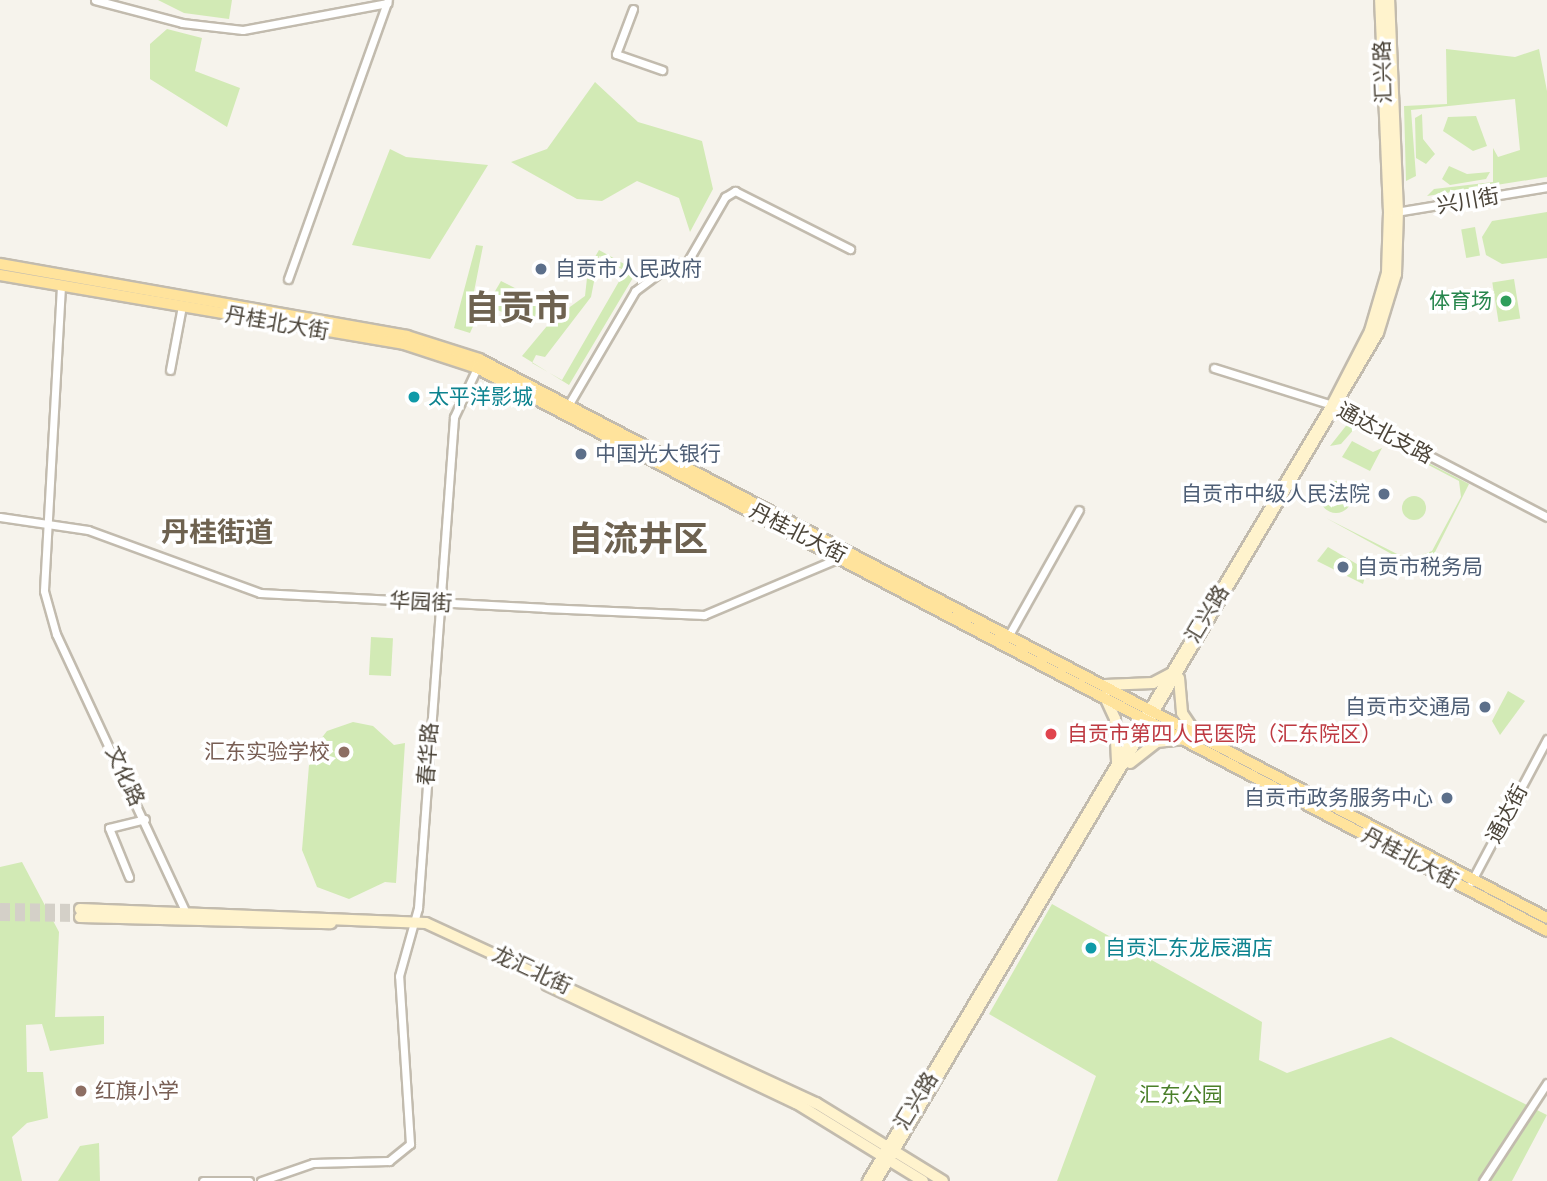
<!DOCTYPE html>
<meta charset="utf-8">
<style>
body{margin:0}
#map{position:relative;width:1547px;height:1181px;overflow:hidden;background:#f6f3ec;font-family:"Nunito Sans","Noto Sans SC",sans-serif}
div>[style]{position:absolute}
.green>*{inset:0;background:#d2eab5;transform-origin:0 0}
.round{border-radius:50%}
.secondary-tunnel>*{height:10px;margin-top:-5px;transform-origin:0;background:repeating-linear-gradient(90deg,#d4d0c8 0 10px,transparent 0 15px)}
.roads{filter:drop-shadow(2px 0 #c2bbae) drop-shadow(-2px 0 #c2bbae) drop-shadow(0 2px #c2bbae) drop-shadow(0 -2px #c2bbae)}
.minor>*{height:7px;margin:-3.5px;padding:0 3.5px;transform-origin:3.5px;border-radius:3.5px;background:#fff}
.secondary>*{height:10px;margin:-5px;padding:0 5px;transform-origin:5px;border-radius:5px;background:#fff3cd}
.primary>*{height:10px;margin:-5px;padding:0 5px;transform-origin:5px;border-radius:5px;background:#ffe39c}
.dots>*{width:19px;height:19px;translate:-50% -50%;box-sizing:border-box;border:4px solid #fff;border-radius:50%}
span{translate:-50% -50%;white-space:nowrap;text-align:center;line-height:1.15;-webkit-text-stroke:7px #fff;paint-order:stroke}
.street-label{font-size:21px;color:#4b4439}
.service-label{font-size:21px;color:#4e5e75}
.left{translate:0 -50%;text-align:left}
.right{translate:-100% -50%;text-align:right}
.leisure-label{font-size:21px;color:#27864d}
.culture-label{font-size:21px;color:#0d838f}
.health-label{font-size:21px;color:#be3a42}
.education-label{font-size:21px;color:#785e54}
.park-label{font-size:21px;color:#4a7f2a}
.district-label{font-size:28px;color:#6e6250;font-weight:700}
.town-label{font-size:35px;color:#6e6250;font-weight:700}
</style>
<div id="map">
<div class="green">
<i style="clip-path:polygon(158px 0,232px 0,229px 19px,184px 13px)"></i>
<i style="clip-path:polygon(167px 29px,202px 38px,195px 71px,240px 88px,227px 127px,150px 79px,150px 44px)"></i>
<i style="clip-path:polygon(1446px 49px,1515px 57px,1539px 49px,1547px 91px,1547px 177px,1427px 196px,1434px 189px,1493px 182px,1493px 148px,1498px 157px,1520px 150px,1515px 99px,1411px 110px,1416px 176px,1406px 181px,1404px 106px,1447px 104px)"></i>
<i style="clip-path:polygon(595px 82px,638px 122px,702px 141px,713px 189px,690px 232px,679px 198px,637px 181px,602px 201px,577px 199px,511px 162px,547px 149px)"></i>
<i style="clip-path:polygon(1422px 114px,1423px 139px,1435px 154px,1426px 164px,1416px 158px,1415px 118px)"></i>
<i style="clip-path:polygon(1476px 116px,1487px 146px,1473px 151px,1443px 131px,1448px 117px)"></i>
<i style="clip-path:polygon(390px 149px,406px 157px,488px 165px,430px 259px,352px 245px)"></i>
<i style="clip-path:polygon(1449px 166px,1467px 174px,1490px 172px,1486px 179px,1450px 185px,1442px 179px)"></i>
<i style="clip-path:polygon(1547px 212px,1547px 258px,1502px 264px,1486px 255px,1482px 237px,1492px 221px)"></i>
<i style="left:1475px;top:227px;width:29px;height:14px;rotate:80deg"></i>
<i style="clip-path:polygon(476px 245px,483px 246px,471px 307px,479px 313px,470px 333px,454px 328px)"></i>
<i style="clip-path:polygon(evenodd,599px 250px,637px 271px,569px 385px,522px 356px,552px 320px,585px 296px,588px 269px,599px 250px,599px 256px,625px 271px,562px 380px,532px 363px,536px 355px,545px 357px,591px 297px,599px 256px)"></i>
<i style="left:1514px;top:279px;width:40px;height:22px;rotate:81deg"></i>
<i style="clip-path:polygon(501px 281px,540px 301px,532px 326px,487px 305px)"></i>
<i style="clip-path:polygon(1349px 422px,1469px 484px,1432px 558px,1408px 563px,1326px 518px,1409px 560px,1432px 551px,1461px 497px,1459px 481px,1356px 427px,1341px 444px,1330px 446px)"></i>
<i style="clip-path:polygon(1352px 441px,1373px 452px,1382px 448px,1370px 471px,1342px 457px)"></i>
<i class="round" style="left:1320px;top:481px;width:32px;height:32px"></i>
<i class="round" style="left:1402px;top:496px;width:24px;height:24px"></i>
<i style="clip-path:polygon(1328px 547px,1367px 570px,1363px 584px,1317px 561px)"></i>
<i style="left:371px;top:637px;width:22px;height:38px;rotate:3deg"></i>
<i style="clip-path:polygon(1508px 691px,1525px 701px,1500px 735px,1492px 721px)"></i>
<i style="clip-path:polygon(353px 722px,373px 726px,394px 745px,405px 743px,396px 883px,385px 882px,349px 899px,317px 887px,302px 850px,310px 753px,327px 731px)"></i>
<i style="clip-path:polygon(22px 862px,59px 932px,55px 1017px,104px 1016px,104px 1044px,50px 1051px,42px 1024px,26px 1025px,27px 1072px,43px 1072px,48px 1118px,27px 1123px,12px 1137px,22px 1181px,0 1181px,0 867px)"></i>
<i style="clip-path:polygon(1052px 904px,1262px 1022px,1259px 1060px,1287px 1073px,1391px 1037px,1547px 1115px,1512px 1181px,1057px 1181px,1096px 1076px,989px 1014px)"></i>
<i style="clip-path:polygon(99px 1143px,100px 1181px,58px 1181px,80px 1146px)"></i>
</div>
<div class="secondary-tunnel">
<i style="left:0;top:908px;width:80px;rotate:0.7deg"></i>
<i style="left:0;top:916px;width:80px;rotate:0.7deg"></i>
</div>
<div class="roads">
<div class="minor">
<i style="left:95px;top:0;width:90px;rotate:14.8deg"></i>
<i style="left:182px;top:23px;width:61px;rotate:6.5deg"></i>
<i style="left:243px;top:30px;width:147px;rotate:-10.6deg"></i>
<i style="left:633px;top:9px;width:48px;rotate:110.7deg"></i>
<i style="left:616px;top:54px;width:49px;rotate:19.2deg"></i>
<i style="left:1396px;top:212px;width:153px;rotate:-9.4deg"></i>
<i style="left:288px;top:279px;width:296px;rotate:-70.3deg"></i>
<i style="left:61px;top:286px;width:305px;rotate:93.2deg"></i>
<i style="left:44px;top:591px;width:45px;rotate:74.4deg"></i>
<i style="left:56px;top:634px;width:310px;rotate:65deg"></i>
<i style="left:1214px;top:368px;width:124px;rotate:17.4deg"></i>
<i style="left:1332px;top:405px;width:242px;rotate:27.5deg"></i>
<i style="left:170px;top:370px;width:65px;rotate:-79.4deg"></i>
<i style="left:569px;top:404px;width:131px;rotate:-59.7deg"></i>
<i style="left:635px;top:291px;width:31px;rotate:-37deg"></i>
<i style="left:660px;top:272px;width:26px;rotate:-13deg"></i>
<i style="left:685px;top:266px;width:80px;rotate:-59.9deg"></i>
<i style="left:725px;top:197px;width:12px;rotate:-31deg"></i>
<i style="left:735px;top:191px;width:129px;rotate:26.8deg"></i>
<i style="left:0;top:517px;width:89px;rotate:8.4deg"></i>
<i style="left:88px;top:530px;width:183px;rotate:20.1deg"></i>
<i style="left:260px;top:593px;width:284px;rotate:3deg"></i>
<i style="left:544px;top:608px;width:160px;rotate:2.5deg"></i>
<i style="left:704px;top:615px;width:147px;rotate:-22.9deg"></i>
<i style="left:1009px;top:635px;width:143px;rotate:-60.8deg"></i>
<i style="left:129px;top:877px;width:53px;rotate:-112.2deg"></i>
<i style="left:109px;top:828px;width:37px;rotate:-14deg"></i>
<i style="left:1471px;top:882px;width:162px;rotate:-62deg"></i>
<i style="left:203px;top:1181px;width:46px"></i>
<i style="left:261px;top:1181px;width:55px;rotate:-19.1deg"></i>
<i style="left:313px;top:1163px;width:76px;rotate:-1.5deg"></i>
<i style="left:389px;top:1161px;width:27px;rotate:-39deg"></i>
<i style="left:410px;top:1144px;width:168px;rotate:-93.7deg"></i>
<i style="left:399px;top:976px;width:71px;rotate:-74.4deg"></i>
<i style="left:418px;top:908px;width:492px;rotate:-85.8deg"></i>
<i style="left:454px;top:417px;width:54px;rotate:-64.9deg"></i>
<i style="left:1483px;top:1181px;width:117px;rotate:-56.9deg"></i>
</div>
<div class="secondary">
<i style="left:1179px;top:678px;width:35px;rotate:85deg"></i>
<i style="left:1182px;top:713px;width:23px;rotate:56deg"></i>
<i style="left:1105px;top:685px;width:48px;rotate:-2.4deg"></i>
<i style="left:1153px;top:683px;width:21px;rotate:-28deg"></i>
<i style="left:1104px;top:695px;width:26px;rotate:65deg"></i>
<i style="left:1115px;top:719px;width:42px;rotate:87.3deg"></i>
<i style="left:1130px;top:763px;width:34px;rotate:-38deg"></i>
<i style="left:1157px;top:742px;width:28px;rotate:-6deg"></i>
<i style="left:80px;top:909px;width:346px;rotate:2.3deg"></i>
<i style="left:426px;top:923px;width:430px;rotate:24.8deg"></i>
<i style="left:816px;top:1103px;width:149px;rotate:31.6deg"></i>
<i style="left:80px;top:917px;width:251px;rotate:1.4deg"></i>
<i style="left:547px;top:985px;width:276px;rotate:25.4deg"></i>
<i style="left:796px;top:1103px;width:149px;rotate:31.6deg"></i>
<i style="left:868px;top:1181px;width:904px;rotate:-59.12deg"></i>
<i style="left:1332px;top:405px;width:83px;rotate:-62.8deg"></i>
<i style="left:1370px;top:331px;width:60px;rotate:-73.7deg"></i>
<i style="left:1387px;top:273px;width:61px;rotate:-88.1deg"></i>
<i style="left:1389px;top:212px;width:212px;rotate:-92.4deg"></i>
<i style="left:876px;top:1181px;width:985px;rotate:-59.38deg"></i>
<i style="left:1378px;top:333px;width:62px;rotate:-73deg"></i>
<i style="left:1396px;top:274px;width:62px;rotate:-88.2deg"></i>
<i style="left:1398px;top:212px;width:212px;rotate:-92.4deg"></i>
</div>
<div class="primary">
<i style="left:0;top:264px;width:413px;rotate:10deg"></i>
<i style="left:407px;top:336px;width:76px;rotate:17.7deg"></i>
<i style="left:479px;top:359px;width:1205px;rotate:27.63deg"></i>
<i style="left:0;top:275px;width:410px;rotate:9.7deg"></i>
<i style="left:404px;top:344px;width:77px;rotate:18.2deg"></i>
<i style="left:477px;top:368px;width:1209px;rotate:27.75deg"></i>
</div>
</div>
<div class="dots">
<i style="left:541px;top:269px;background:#5c6f8a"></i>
<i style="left:1506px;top:301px;background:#2e9e5b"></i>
<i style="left:414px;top:397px;background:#0f9aa8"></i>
<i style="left:581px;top:454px;background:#5c6f8a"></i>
<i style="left:1384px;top:494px;background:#5c6f8a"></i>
<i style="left:1343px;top:567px;background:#5c6f8a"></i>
<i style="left:1485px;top:707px;background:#5c6f8a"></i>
<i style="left:1051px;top:734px;background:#e0444e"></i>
<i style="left:344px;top:752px;background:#8d6e63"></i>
<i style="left:1447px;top:798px;background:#5c6f8a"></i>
<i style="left:1091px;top:948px;background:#0f9aa8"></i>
<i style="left:81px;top:1091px;background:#8d6e63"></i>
</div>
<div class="street-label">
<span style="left:1383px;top:72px;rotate:-92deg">汇兴路</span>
<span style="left:1468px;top:201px;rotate:-10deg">兴川街</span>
<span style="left:277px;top:323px;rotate:10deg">丹桂北大街</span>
<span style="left:1385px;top:433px;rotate:28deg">通达北支路</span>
<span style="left:798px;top:533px;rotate:27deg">丹桂北大街</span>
<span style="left:421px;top:602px;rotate:3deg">华园街</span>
<span style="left:1207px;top:614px;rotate:-59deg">汇兴路</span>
<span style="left:428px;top:754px;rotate:-86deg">春华路</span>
<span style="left:125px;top:776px;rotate:65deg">文化路</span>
<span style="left:1507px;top:814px;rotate:-62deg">通达街</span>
<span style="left:1410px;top:858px;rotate:28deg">丹桂北大街</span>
<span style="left:532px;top:970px;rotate:25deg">龙汇北街</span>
<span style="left:916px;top:1101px;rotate:-59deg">汇兴路</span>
</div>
<div class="service-label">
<span class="left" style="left:555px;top:269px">自贡市人民政府</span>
<span class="left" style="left:595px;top:454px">中国光大银行</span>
<span class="right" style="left:1370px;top:494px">自贡市中级人民法院</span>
<span class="left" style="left:1357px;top:567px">自贡市税务局</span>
<span class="right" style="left:1471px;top:707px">自贡市交通局</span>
<span class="right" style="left:1433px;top:798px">自贡市政务服务中心</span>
</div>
<div class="leisure-label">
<span class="right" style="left:1492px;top:301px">体育场</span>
</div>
<div class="culture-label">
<span class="left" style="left:428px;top:397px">太平洋影城</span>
<span class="left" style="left:1105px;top:948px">自贡汇东龙辰酒店</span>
</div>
<div class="health-label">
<span class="left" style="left:1067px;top:734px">自贡市第四人民医院（汇东院区）</span>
</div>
<div class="education-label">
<span class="right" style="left:330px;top:752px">汇东实验学校</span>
<span class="left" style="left:95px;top:1091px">红旗小学</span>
</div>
<div class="park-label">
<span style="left:1181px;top:1095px">汇东公园</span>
</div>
<div class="district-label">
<span style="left:217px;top:533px">丹桂街道</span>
</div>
<div class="town-label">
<span style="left:517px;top:309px">自贡市</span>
<span style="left:638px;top:540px">自流井区</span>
</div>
</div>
